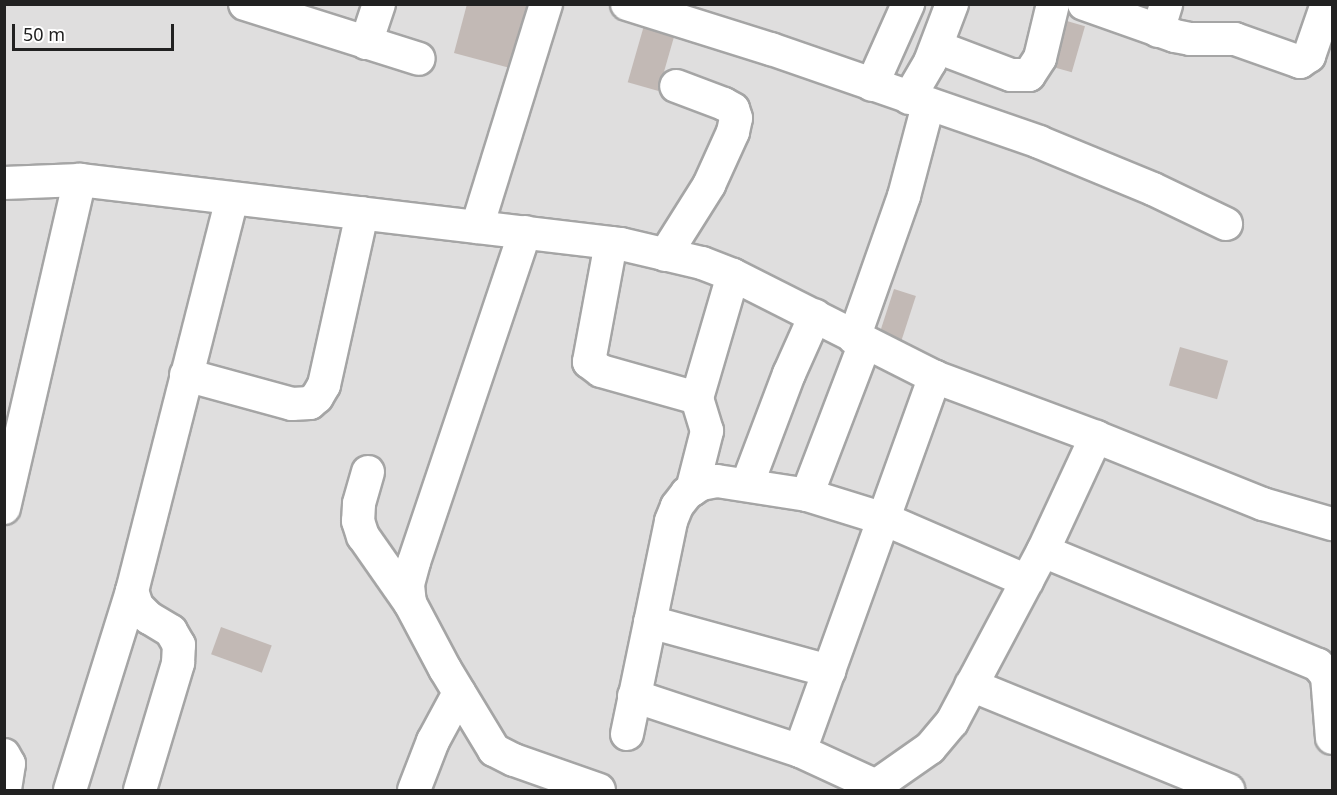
<!DOCTYPE html>
<style>
body{margin:0}
#map{position:relative;width:1337px;height:795px;overflow:hidden;background:#f1eee9;font-family:"Noto Sans",sans-serif}
div>[style]{position:absolute}
.residential>*{inset:0;background:#dfdede;transform-origin:0 0}
.building>*{inset:0;background:#c2b9b5;transform-origin:0 0}
.roads{filter:drop-shadow(2px 0 #a5a5a5) drop-shadow(-2px 0 #a5a5a5) drop-shadow(0 2px #a5a5a5) drop-shadow(0 -2px #a5a5a5)}
.minor>*{height:32px;margin:-16px;padding:0 16px;transform-origin:16px;border-radius:16px;background:#fff}
span{translate:-50% -50%;white-space:nowrap;text-align:center;line-height:1.15;-webkit-text-stroke:5px #fff;paint-order:stroke}
.frame{position:absolute;inset:0;border:6px solid #212121;pointer-events:none}
.scale{position:absolute;left:12px;top:24px;width:162px;height:27px;box-sizing:border-box;border:3px solid #212121;border-top:0;padding-left:8px;font-size:18px;line-height:21px;white-space:nowrap;color:#212121;-webkit-text-stroke:4px #fff;paint-order:stroke}
</style>
<div id="map">
<div class="residential">
<i style="left:5px;top:5px;width:1327px;height:785px"></i>
</div>
<div class="building">
<i style="clip-path:polygon(467px 4px,527px 4px,510px 68px,454px 53px)"></i>
<i style="left:647px;top:15px;width:32px;height:70px;rotate:16deg"></i>
<i style="left:1060px;top:19px;width:26px;height:48px;rotate:16deg"></i>
<i style="left:894px;top:289px;width:23px;height:54px;rotate:18deg"></i>
<i style="left:1180px;top:347px;width:50px;height:40px;rotate:16deg"></i>
<i style="left:221px;top:627px;width:54px;height:29px;rotate:20deg"></i>
</div>
<div class="roads">
<div class="minor">
<i style="left:245px;top:4px;width:182px;rotate:17.5deg"></i>
<i style="left:627px;top:4px;width:151px;rotate:17.4deg"></i>
<i style="left:771px;top:49px;width:284px;rotate:19.1deg"></i>
<i style="left:1039px;top:142px;width:123px;rotate:22.4deg"></i>
<i style="left:1153px;top:189px;width:81px;rotate:25.6deg"></i>
<i style="left:1084px;top:4px;width:96px;rotate:19.4deg"></i>
<i style="left:1175px;top:36px;width:15px;rotate:11deg"></i>
<i style="left:1190px;top:39px;width:45px"></i>
<i style="left:1235px;top:39px;width:69px;rotate:19.5deg"></i>
<i style="left:1300px;top:62px;width:11px;rotate:-34deg"></i>
<i style="left:1309px;top:56px;width:55px;rotate:-70.9deg"></i>
<i style="left:1158px;top:31px;width:28px;rotate:-73deg"></i>
<i style="left:366px;top:43px;width:41px;rotate:-71.6deg"></i>
<i style="left:937px;top:47px;width:79px;rotate:20.7deg"></i>
<i style="left:1011px;top:75px;width:18px"></i>
<i style="left:1029px;top:75px;width:20px;rotate:-57deg"></i>
<i style="left:1040px;top:58px;width:56px;rotate:-76.5deg"></i>
<i style="left:872px;top:85px;width:89px;rotate:-66deg"></i>
<i style="left:909px;top:98px;width:42px;rotate:-59.7deg"></i>
<i style="left:930px;top:62px;width:62px;rotate:-69.2deg"></i>
<i style="left:4px;top:183px;width:76px;rotate:-2.3deg"></i>
<i style="left:80px;top:180px;width:545px;rotate:6.75deg"></i>
<i style="left:621px;top:244px;width:83px;rotate:13.2deg"></i>
<i style="left:702px;top:263px;width:33px;rotate:21deg"></i>
<i style="left:733px;top:275px;width:226px;rotate:26.8deg"></i>
<i style="left:935px;top:377px;width:172px;rotate:20.4deg"></i>
<i style="left:1096px;top:437px;width:180px;rotate:21.9deg"></i>
<i style="left:1263px;top:504px;width:72px;rotate:16.2deg"></i>
<i style="left:477px;top:227px;width:233px;rotate:-72.8deg"></i>
<i style="left:525px;top:232px;width:348px;rotate:108.6deg"></i>
<i style="left:414px;top:562px;width:24px;rotate:105deg"></i>
<i style="left:408px;top:585px;width:18px;rotate:84deg"></i>
<i style="left:410px;top:603px;width:75px;rotate:62.1deg"></i>
<i style="left:445px;top:669px;width:95px;rotate:58.8deg"></i>
<i style="left:494px;top:750px;width:22px;rotate:27deg"></i>
<i style="left:514px;top:760px;width:90px;rotate:19.4deg"></i>
<i style="left:611px;top:243px;width:121px;rotate:100.5deg"></i>
<i style="left:589px;top:362px;width:15px;rotate:37deg"></i>
<i style="left:601px;top:371px;width:100px;rotate:15.7deg"></i>
<i style="left:665px;top:255px;width:83px;rotate:-57.8deg"></i>
<i style="left:709px;top:185px;width:58px;rotate:-65.6deg"></i>
<i style="left:733px;top:132px;width:14px;rotate:-78deg"></i>
<i style="left:736px;top:118px;width:9px;rotate:-108deg"></i>
<i style="left:733px;top:109px;width:10px;rotate:-151deg"></i>
<i style="left:724px;top:104px;width:51px;rotate:-159.4deg"></i>
<i style="left:854px;top:338px;width:151px;rotate:-70.6deg"></i>
<i style="left:904px;top:196px;width:94px;rotate:-75.2deg"></i>
<i style="left:186px;top:375px;width:110px;rotate:15.3deg"></i>
<i style="left:292px;top:404px;width:18px;rotate:-3deg"></i>
<i style="left:310px;top:403px;width:9px;rotate:-41deg"></i>
<i style="left:317px;top:397px;width:14px;rotate:-60deg"></i>
<i style="left:324px;top:385px;width:176px;rotate:-77.5deg"></i>
<i style="left:368px;top:472px;width:33px;rotate:106deg"></i>
<i style="left:359px;top:504px;width:17px;rotate:93deg"></i>
<i style="left:358px;top:521px;width:16px;rotate:72deg"></i>
<i style="left:363px;top:536px;width:82px;rotate:55deg"></i>
<i style="left:747px;top:485px;width:119px;rotate:-69.3deg"></i>
<i style="left:789px;top:374px;width:64px;rotate:-65.9deg"></i>
<i style="left:692px;top:490px;width:61px;rotate:-75.7deg"></i>
<i style="left:707px;top:431px;width:34px;rotate:-107deg"></i>
<i style="left:697px;top:398px;width:128px;rotate:-73.7deg"></i>
<i style="left:807px;top:495px;width:163px;rotate:-69.1deg"></i>
<i style="left:4px;top:508px;width:337px;rotate:-77deg"></i>
<i style="left:1043px;top:551px;width:298px;rotate:22.5deg"></i>
<i style="left:1318px;top:665px;width:14px;rotate:51deg"></i>
<i style="left:1327px;top:676px;width:62px;rotate:85.4deg"></i>
<i style="left:650px;top:622px;width:186px;rotate:15.3deg"></i>
<i style="left:971px;top:685px;width:278px;rotate:22.2deg"></i>
<i style="left:634px;top:696px;width:175px;rotate:18.3deg"></i>
<i style="left:800px;top:751px;width:81px;rotate:24.7deg"></i>
<i style="left:627px;top:734px;width:217px;rotate:-78.3deg"></i>
<i style="left:671px;top:521px;width:16px;rotate:-68deg"></i>
<i style="left:677px;top:506px;width:16px;rotate:-52deg"></i>
<i style="left:687px;top:493px;width:17px;rotate:-33deg"></i>
<i style="left:701px;top:484px;width:16px;rotate:-11deg"></i>
<i style="left:717px;top:481px;width:91px;rotate:8.8deg"></i>
<i style="left:807px;top:495px;width:81px;rotate:17.3deg"></i>
<i style="left:884px;top:519px;width:156px;rotate:23.4deg"></i>
<i style="left:800px;top:751px;width:398px;rotate:-70.2deg"></i>
<i style="left:4px;top:755px;width:10px;rotate:61deg"></i>
<i style="left:9px;top:764px;width:26px;rotate:99deg"></i>
<i style="left:70px;top:790px;width:208px;rotate:-72.7deg"></i>
<i style="left:140px;top:790px;width:133px;rotate:-73.3deg"></i>
<i style="left:178px;top:663px;width:18px;rotate:-87deg"></i>
<i style="left:179px;top:645px;width:16px;rotate:-120deg"></i>
<i style="left:171px;top:631px;width:26px;rotate:-149deg"></i>
<i style="left:149px;top:618px;width:17px;rotate:-135deg"></i>
<i style="left:137px;top:606px;width:16px;rotate:-108deg"></i>
<i style="left:132px;top:591px;width:405px;rotate:-75.7deg"></i>
<i style="left:414px;top:790px;width:53px;rotate:-68.8deg"></i>
<i style="left:433px;top:741px;width:55px;rotate:-61.6deg"></i>
<i style="left:870px;top:790px;width:73px;rotate:-35deg"></i>
<i style="left:930px;top:748px;width:34px;rotate:-50deg"></i>
<i style="left:952px;top:722px;width:194px;rotate:-62deg"></i>
<i style="left:1043px;top:551px;width:126px;rotate:-65.1deg"></i>
</div>
</div>
<div class="frame"></div>
<div class="scale">50 m</div>
</div>
